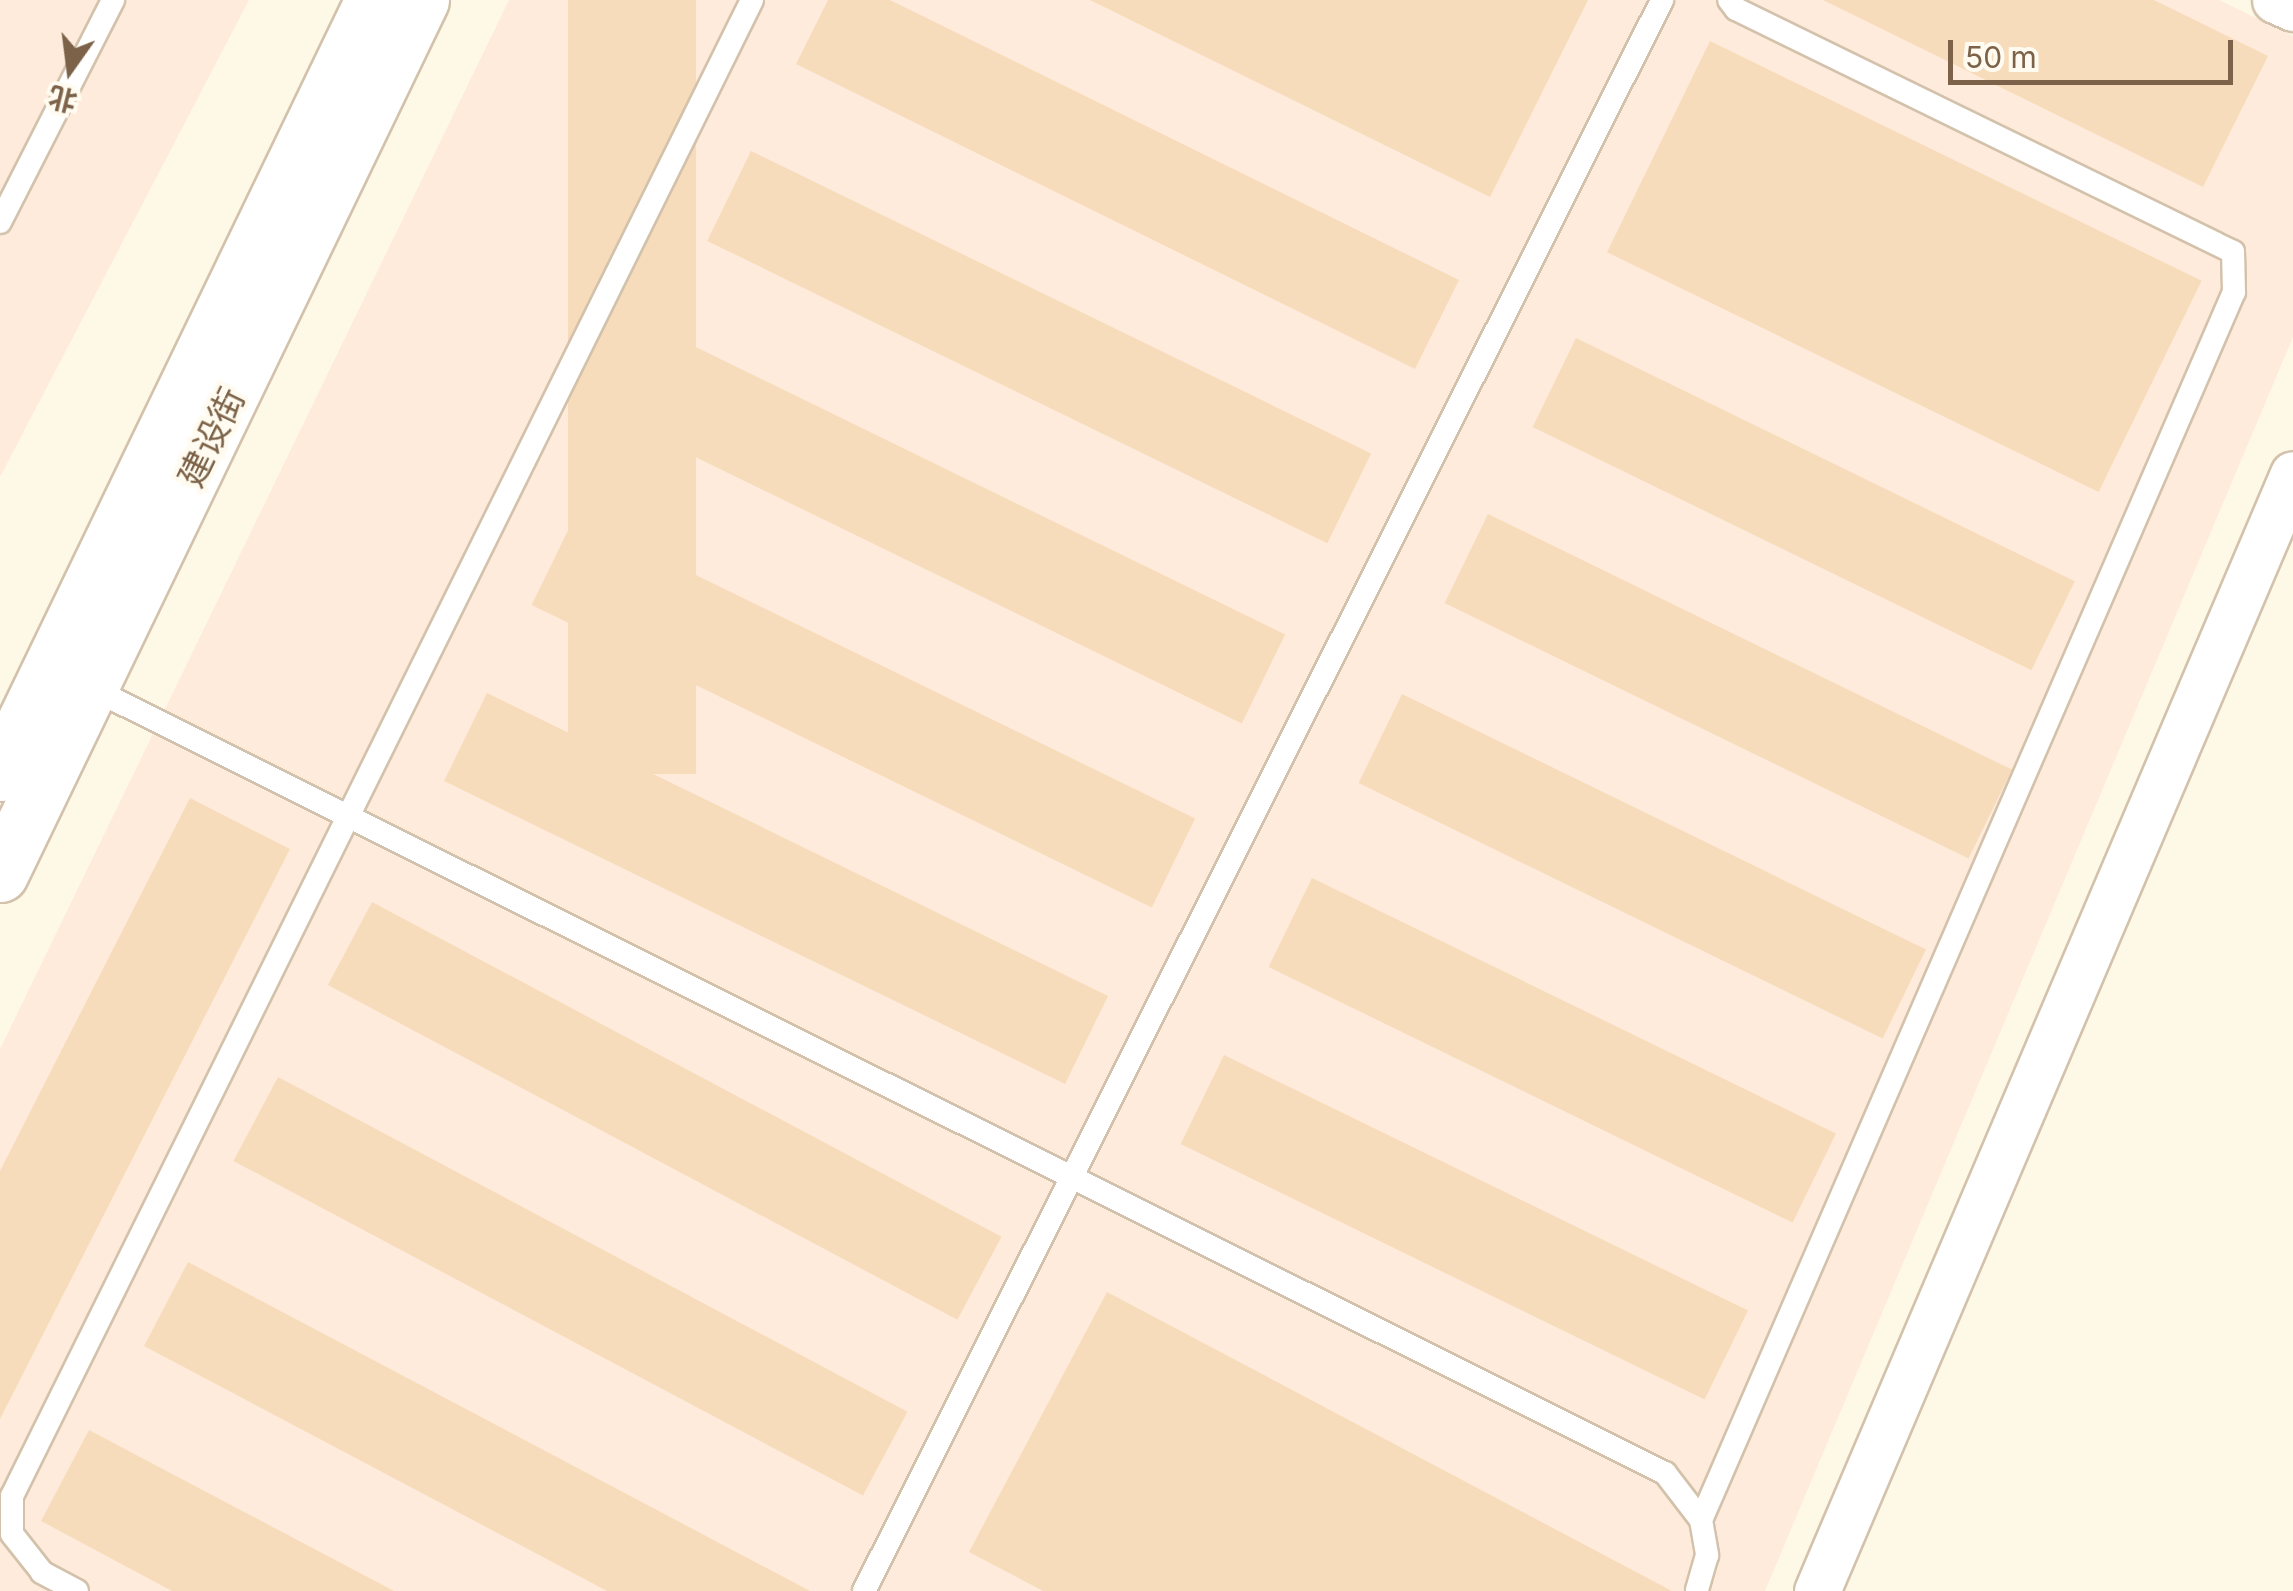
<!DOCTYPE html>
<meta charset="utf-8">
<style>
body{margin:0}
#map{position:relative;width:2293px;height:1591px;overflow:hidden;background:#fef9e7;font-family:Inter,"Noto Sans SC",sans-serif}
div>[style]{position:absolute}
.commercial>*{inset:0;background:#ffebdb}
.building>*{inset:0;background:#f7dcbc;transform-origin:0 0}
.roads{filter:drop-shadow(2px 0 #d3c2ab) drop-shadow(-2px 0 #d3c2ab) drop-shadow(0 2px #d3c2ab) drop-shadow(0 -2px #d3c2ab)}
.lane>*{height:22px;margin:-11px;padding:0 11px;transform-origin:11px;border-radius:11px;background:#fff}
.street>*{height:45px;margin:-22.5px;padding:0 22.5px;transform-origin:22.5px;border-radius:22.5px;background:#fff}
.secondary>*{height:55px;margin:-27.5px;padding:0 27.5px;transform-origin:27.5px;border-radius:27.5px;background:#fff}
span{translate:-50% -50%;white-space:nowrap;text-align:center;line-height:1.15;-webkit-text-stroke:9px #fffbf0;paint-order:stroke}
.street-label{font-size:35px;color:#7c6248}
.north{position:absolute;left:20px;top:20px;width:100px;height:100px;-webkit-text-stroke:8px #fffbf0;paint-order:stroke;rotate:194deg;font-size:28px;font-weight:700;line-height:40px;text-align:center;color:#7c6248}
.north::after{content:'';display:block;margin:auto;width:35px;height:45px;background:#7c6248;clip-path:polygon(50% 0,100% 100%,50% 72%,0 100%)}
.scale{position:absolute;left:1948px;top:40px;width:285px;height:45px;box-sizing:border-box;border:5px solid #7c6248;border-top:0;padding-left:12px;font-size:30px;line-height:35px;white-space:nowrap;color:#7c6248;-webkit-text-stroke:8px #fffbf0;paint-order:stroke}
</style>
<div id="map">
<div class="commercial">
<i style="clip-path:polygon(0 0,249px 0,0 477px)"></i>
<i style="clip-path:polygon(509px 0,2219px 0,2293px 36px,2293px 337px,1765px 1591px,0 1591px,0 1049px)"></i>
</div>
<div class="building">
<i style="left:568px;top:0;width:128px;height:774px"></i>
<i style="clip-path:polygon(828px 0,890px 0,1459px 280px,1415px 369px,796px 64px)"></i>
<i style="clip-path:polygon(1090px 0,1588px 0,1490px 197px)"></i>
<i style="clip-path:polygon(1823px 0,2154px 0,2268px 56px,2203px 187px)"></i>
<i style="left:1710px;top:41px;width:547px;height:235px;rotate:26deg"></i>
<i style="left:751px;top:151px;width:690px;height:100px;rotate:26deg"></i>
<i style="left:665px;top:332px;width:690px;height:99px;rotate:26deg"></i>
<i style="left:1576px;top:338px;width:555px;height:99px;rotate:26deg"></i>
<i style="left:1488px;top:514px;width:583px;height:99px;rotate:26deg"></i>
<i style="left:575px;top:516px;width:690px;height:99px;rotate:26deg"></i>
<i style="left:487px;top:693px;width:691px;height:98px;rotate:26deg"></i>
<i style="left:1402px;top:694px;width:583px;height:99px;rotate:26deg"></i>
<i style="clip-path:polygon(190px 798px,290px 849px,0 1419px,0 1171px)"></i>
<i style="left:1312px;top:878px;width:583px;height:99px;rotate:26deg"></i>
<i style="left:372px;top:902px;width:713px;height:94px;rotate:28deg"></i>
<i style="left:1224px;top:1055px;width:583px;height:99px;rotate:26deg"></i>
<i style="left:278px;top:1077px;width:713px;height:95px;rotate:28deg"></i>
<i style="clip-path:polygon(188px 1262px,810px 1591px,607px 1591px,144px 1346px)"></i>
<i style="clip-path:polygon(1107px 1292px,1672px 1591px,1043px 1591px,969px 1552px)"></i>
<i style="clip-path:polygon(89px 1430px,394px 1591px,172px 1591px,41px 1521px)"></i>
</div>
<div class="roads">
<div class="lane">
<i style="left:0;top:222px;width:249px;rotate:-63deg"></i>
<i style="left:91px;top:688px;width:1759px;rotate:26.51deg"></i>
<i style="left:1665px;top:1473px;width:59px;rotate:52.5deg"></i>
<i style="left:1701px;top:1520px;width:36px;rotate:80deg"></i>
<i style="left:1707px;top:1555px;width:37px;rotate:106deg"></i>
<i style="left:1701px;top:1520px;width:1339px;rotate:-66.54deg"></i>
<i style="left:2234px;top:292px;width:40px;rotate:-91.4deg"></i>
<i style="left:2233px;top:252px;width:553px;rotate:-153.94deg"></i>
<i style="left:1736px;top:9px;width:11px;rotate:-128deg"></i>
<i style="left:77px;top:1591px;width:40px;rotate:-152deg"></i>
<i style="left:42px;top:1572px;width:48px;rotate:-128.3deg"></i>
<i style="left:12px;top:1534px;width:38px;rotate:-90deg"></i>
<i style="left:12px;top:1496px;width:1669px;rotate:-63.68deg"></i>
<i style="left:864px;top:1591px;width:1780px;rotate:-63.36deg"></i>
</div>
<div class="street">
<i style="left:2275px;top:0;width:20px;rotate:24deg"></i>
<i style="left:1817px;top:1591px;width:1214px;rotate:-66.92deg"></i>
</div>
<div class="secondary">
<i style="left:0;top:773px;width:858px;rotate:-64.24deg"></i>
<i style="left:0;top:874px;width:970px;rotate:-64.28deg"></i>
</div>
</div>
<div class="street-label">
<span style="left:211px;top:437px;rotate:-64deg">建设街</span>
</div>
<div class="north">北</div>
<div class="scale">50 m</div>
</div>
